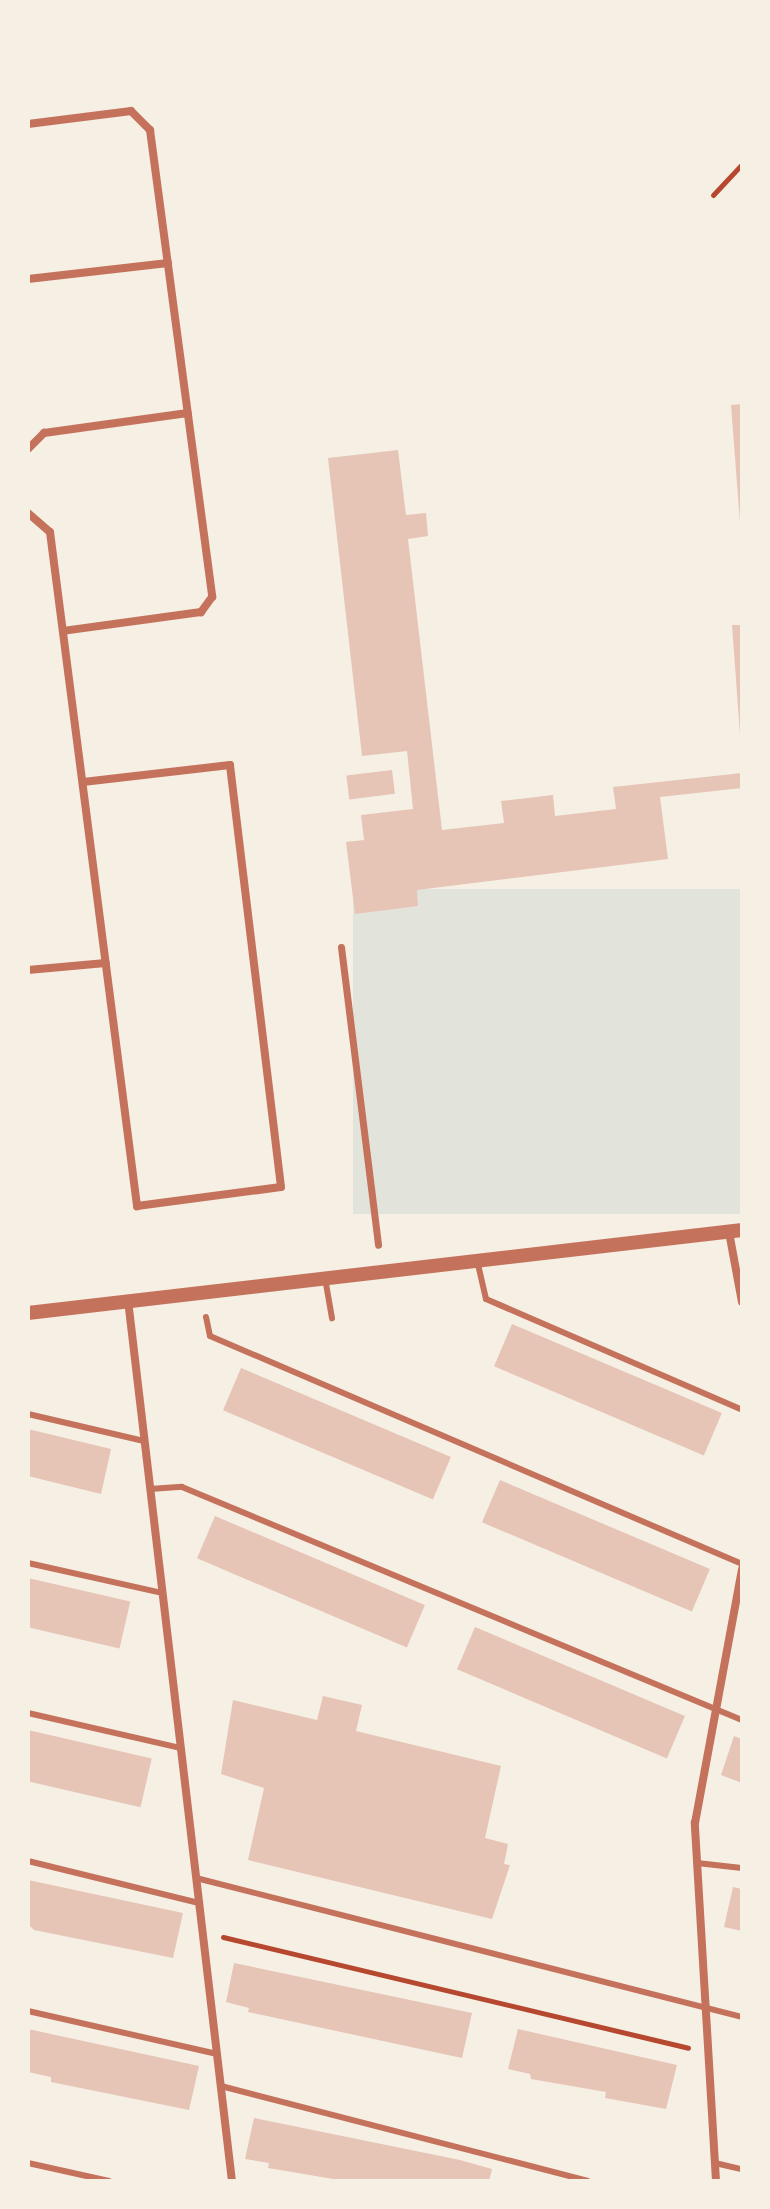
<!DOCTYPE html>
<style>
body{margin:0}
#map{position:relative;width:770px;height:2209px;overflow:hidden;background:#f6efe4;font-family:"Roboto Condensed",sans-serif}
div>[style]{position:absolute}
.green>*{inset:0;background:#e2e4dc;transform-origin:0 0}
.building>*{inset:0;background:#e6c5b7;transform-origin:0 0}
.path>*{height:5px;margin:-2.5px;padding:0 2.5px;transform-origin:2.5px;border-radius:2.5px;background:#b5482f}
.service>*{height:6px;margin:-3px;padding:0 3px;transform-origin:3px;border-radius:3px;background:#c5725c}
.pedestrian>*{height:7px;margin:-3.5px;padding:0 3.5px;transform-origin:3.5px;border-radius:3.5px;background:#c5725c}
.minor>*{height:8px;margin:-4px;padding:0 4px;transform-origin:4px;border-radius:4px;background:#c5725c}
.tertiary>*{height:14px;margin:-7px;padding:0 7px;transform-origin:7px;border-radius:7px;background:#c5725c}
span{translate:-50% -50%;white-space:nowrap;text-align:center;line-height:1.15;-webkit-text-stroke:6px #f6efe4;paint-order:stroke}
.frame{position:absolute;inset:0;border:30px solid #f6efe4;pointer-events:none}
</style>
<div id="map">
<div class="green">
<i style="left:742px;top:889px;width:325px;height:389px;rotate:90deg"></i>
</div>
<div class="building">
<i style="clip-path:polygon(742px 404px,742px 522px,740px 522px,731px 405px)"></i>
<i style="clip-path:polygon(398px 450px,406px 515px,426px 513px,428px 536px,408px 539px,442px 830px,504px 823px,501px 801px,553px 795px,555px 816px,616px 809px,613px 787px,742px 773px,742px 788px,660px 797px,668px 859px,417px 890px,418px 906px,355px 914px,346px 842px,364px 840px,361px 815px,413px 809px,407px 751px,362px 756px,328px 458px)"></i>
<i style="clip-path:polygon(732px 625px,742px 625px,742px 734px,740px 734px)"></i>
<i style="left:392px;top:770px;width:24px;height:46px;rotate:83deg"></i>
<i style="left:512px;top:1324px;width:228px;height:46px;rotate:23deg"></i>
<i style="left:241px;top:1368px;width:228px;height:46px;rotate:23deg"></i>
<i style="clip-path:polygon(28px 1429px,111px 1449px,101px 1494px,28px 1476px)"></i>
<i style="left:500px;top:1480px;width:228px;height:46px;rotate:23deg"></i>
<i style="left:215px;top:1516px;width:228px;height:46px;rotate:23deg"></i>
<i style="left:28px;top:1578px;width:105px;height:48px;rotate:13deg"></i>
<i style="left:475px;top:1627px;width:228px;height:46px;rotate:23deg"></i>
<i style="clip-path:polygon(323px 1696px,362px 1705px,356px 1731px,501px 1766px,485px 1838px,508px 1844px,504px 1864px,510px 1865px,492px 1919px,248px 1860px,264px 1788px,221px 1774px,233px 1700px,317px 1720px)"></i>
<i style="left:28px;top:1730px;width:127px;height:50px;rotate:13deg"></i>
<i style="clip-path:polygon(734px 1736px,742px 1739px,742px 1783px,721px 1775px)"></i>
<i style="clip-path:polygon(28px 1880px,183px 1913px,173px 1958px,34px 1930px,28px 1924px)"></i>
<i style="clip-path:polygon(733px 1887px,742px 1889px,742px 1931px,724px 1927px)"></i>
<i style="clip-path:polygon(234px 1963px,472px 2013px,462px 2058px,248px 2012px,249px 2008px,226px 2002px)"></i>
<i style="clip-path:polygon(28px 2029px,199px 2066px,189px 2110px,51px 2082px,51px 2077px,28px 2072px)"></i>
<i style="clip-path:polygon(518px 2029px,677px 2065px,666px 2109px,605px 2098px,606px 2092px,531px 2079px,530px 2074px,508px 2069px)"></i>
<i style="clip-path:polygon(254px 2118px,460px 2160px,492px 2169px,489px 2181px,345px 2181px,268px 2168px,269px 2163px,245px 2159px)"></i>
</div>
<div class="path">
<i style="left:713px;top:195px;width:42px;rotate:-46.9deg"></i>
<i style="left:223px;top:1937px;width:478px;rotate:13.4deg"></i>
</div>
<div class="service">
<i style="left:477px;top:1260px;width:40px;rotate:77deg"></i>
<i style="left:486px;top:1299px;width:279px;rotate:23.4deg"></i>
<i style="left:325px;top:1278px;width:41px;rotate:80.1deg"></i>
<i style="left:206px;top:1317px;width:19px;rotate:78deg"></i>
<i style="left:210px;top:1336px;width:579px;rotate:23.2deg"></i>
<i style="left:28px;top:1414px;width:119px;rotate:13.1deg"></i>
<i style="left:150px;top:1489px;width:32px;rotate:-4deg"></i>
<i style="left:182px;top:1487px;width:607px;rotate:22.59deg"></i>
<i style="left:28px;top:1563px;width:137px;rotate:12.6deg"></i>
<i style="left:28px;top:1713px;width:157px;rotate:12.9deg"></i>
<i style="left:28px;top:1861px;width:176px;rotate:13.8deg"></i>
<i style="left:697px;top:1863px;width:45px;rotate:6.3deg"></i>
<i style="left:196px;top:1878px;width:563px;rotate:14.28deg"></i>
<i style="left:28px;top:2011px;width:194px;rotate:12.8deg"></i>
<i style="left:221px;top:2086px;width:379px;rotate:14.5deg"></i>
<i style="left:28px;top:2163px;width:83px;rotate:12.5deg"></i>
<i style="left:715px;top:2163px;width:28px;rotate:13deg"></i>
</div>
<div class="pedestrian">
<i style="left:341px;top:947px;width:300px;rotate:82.9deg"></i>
</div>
<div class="minor">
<i style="left:28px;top:124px;width:104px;rotate:-7.2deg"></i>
<i style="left:131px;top:111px;width:27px;rotate:45deg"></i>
<i style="left:150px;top:130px;width:471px;rotate:82.4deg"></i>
<i style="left:212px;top:597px;width:19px;rotate:126deg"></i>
<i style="left:201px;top:612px;width:139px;rotate:172.2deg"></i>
<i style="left:28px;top:279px;width:141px;rotate:-6.5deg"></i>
<i style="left:28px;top:449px;width:23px;rotate:-45deg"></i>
<i style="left:44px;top:433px;width:145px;rotate:-7.9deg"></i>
<i style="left:28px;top:513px;width:29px;rotate:41deg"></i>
<i style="left:50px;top:532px;width:680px;rotate:82.64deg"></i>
<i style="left:137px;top:1206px;width:145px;rotate:-7.5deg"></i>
<i style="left:281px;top:1187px;width:425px;rotate:-96.9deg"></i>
<i style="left:230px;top:765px;width:148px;rotate:173.4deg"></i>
<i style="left:28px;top:970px;width:78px;rotate:-5.1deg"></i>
<i style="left:729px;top:1232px;width:71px;rotate:79.5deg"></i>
<i style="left:128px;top:1300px;width:887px;rotate:83.27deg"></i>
<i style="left:716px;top:2181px;width:359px;rotate:-93.4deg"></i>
<i style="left:695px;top:1823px;width:258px;rotate:-79.5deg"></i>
</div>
<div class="tertiary">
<i style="left:28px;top:1313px;width:719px;rotate:-6.63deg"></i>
</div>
<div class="frame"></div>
</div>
